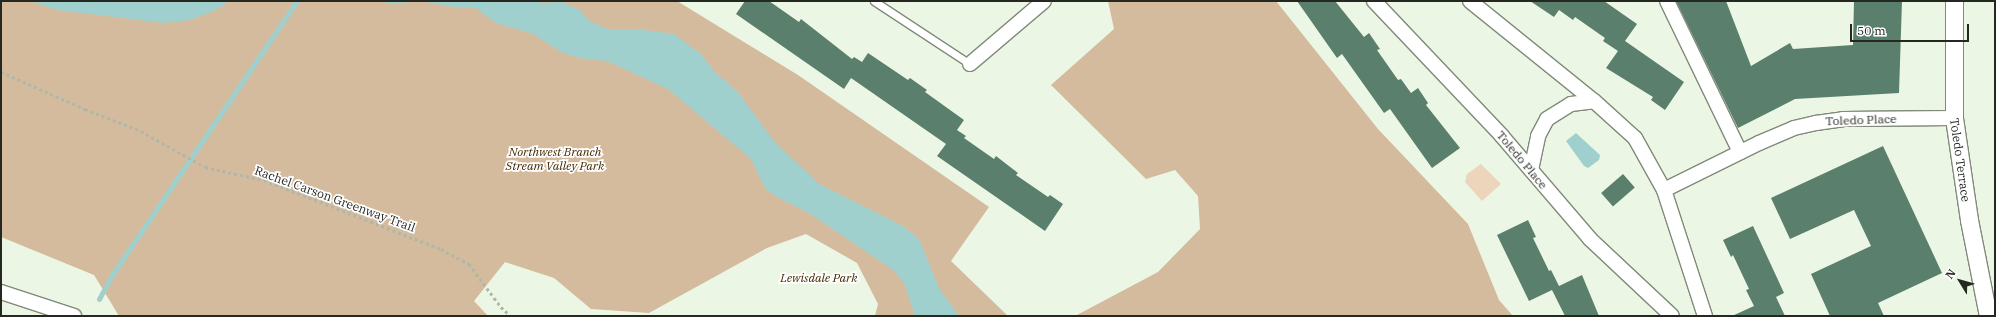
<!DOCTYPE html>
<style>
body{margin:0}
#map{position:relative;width:1996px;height:317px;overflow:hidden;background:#ecf6e4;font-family:"IBM Plex Serif",serif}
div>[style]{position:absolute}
.green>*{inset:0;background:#ecd5ba}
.forest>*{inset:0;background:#d5bb9d}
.water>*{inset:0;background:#a0d0ce}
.stream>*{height:5px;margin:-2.5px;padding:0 2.5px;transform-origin:2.5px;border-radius:2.5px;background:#a0d0ce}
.building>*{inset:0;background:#5b7f6d;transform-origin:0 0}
.path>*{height:2.5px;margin-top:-1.25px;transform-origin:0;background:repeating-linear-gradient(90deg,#afb7a9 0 3px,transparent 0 6px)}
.roads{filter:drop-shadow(1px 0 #818a7a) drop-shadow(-1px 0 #818a7a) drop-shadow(0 1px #818a7a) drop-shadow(0 -1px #818a7a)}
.service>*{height:7px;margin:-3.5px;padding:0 3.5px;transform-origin:3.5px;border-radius:3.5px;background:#fff}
.minor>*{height:14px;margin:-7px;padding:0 7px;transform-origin:7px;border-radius:7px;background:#fff}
.tertiary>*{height:17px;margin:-8.5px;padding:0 8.5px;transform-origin:8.5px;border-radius:8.5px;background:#fff}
span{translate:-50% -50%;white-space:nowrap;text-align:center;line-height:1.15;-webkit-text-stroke:3.5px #fff;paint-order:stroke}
.street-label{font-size:12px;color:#242821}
.park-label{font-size:12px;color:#432801;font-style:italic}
.frame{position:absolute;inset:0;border:2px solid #242821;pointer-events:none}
.north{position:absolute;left:1940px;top:261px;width:40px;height:40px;-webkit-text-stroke:3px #fff;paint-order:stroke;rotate:307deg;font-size:11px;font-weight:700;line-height:16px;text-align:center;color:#242821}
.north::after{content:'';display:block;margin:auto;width:14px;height:18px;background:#242821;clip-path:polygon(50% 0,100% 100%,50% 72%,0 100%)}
.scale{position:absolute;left:1850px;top:24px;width:119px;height:18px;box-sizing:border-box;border:2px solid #242821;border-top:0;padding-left:5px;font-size:12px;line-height:14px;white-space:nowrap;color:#242821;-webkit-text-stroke:3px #fff;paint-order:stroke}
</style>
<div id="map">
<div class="green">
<i style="clip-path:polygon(1481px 164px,1501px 184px,1482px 201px,1465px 182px,1467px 174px)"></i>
</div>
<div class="forest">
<i style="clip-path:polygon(1px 1px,677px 1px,798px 75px,989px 207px,951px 261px,1008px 316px,875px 316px,878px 304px,857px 263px,806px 234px,767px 248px,649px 313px,591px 309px,554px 278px,505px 262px,474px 301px,488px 316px,119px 316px,94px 275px,1px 237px)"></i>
<i style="clip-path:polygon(1108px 1px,1276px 1px,1378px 129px,1468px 224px,1499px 300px,1513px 316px,1075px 316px,1158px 272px,1200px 229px,1198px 196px,1175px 170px,1146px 179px,1051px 85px,1114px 29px)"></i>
</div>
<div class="water">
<i style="clip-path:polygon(30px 1px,229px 1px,216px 10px,190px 20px,164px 23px,57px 10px)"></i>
<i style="clip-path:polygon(380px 1px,537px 1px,542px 3px,562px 2px,580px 10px,591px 22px,608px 29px,637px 29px,674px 34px,701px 54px,715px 72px,738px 92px,773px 140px,819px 184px,903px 226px,919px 239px,939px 288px,959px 316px,915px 316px,904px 283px,893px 270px,809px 213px,775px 196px,765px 188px,751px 159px,668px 89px,607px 61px,579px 58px,561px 52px,533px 34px,496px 23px,475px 8px,454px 7px,420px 1px,392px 4px)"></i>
<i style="clip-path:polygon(1576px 133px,1600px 155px,1599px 160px,1588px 168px,1584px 166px,1566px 141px)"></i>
</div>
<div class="stream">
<i style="left:99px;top:299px;width:24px;rotate:-62deg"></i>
<i style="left:110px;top:278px;width:334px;rotate:-56deg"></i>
</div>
<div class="building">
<i style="clip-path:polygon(745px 1px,769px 1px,799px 22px,801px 19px,852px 59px,854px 57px,862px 62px,868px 53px,908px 80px,910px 78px,927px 90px,925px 92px,964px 120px,957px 130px,966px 136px,964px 138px,994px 159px,996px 156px,1005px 163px,1018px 173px,1016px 175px,1048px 197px,1050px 195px,1063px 204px,1045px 231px,937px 156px,946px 144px,851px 78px,844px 89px,736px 14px)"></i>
<i style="clip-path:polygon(1297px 1px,1335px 1px,1364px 37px,1369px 33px,1380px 49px,1377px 50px,1398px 80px,1401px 79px,1411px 93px,1418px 88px,1428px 103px,1426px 105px,1460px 148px,1432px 168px,1390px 109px,1384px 113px,1342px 54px,1337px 58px)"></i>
<i style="clip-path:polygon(1530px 1px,1604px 1px,1637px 24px,1625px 41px,1684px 82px,1665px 110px,1651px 100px,1653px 97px,1606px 68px,1618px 51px,1603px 41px,1605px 38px,1575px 17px,1573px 20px,1559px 10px,1554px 17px)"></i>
<i style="clip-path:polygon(1676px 1px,1726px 1px,1751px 66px,1790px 43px,1793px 49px,1853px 45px,1854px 1px,1902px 1px,1899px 93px,1795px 99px,1738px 128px)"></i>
<i style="clip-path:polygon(1883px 146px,1942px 273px,1878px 303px,1884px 316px,1830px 316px,1811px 274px,1871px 246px,1854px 210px,1790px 239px,1771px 198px)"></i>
<i style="left:1623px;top:174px;width:18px;height:29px;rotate:49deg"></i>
<i style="clip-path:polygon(1528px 220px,1536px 237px,1533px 238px,1549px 271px,1551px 270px,1559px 286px,1582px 275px,1599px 316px,1565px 316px,1552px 290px,1529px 301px,1497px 235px)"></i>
<i style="clip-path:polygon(1753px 226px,1784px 293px,1776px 297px,1785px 316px,1732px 316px,1754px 306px,1746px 290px,1749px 289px,1733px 255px,1731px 257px,1723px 240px)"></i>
</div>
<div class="path">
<i style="left:1px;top:72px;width:92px;rotate:23.8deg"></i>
<i style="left:85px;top:109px;width:60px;rotate:21.4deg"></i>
<i style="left:141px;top:131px;width:73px;rotate:29.4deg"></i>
<i style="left:205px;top:167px;width:60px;rotate:12.4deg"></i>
<i style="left:264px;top:180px;width:190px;rotate:21.3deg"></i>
<i style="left:441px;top:249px;width:32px;rotate:28deg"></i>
<i style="left:469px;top:264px;width:54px;rotate:53.3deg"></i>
<i style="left:501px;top:307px;width:13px;rotate:42deg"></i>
</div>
<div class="roads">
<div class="service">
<i style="left:874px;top:1px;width:115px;rotate:33.3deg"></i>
</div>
<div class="minor">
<i style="left:1374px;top:1px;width:185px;rotate:46.5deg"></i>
<i style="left:1501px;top:135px;width:137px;rotate:49.4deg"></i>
<i style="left:1590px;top:239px;width:112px;rotate:43.2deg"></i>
<i style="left:1470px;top:1px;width:159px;rotate:38.9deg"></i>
<i style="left:1594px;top:101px;width:55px;rotate:42.1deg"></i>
<i style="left:1635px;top:138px;width:60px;rotate:60.9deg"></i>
<i style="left:1664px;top:190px;width:133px;rotate:72deg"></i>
<i style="left:1667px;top:1px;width:168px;rotate:64.2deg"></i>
<i style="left:970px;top:64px;width:97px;rotate:-40.4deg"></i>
<i style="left:1531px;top:170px;width:35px;rotate:-78deg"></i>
<i style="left:1538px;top:136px;width:19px;rotate:-62deg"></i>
<i style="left:1547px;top:119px;width:28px;rotate:-32deg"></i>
<i style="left:1571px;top:104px;width:23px;rotate:-7deg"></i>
<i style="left:1664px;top:190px;width:106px;rotate:-26.3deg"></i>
<i style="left:1759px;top:143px;width:38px;rotate:-23deg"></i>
<i style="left:1794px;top:128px;width:23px;rotate:-13deg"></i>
<i style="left:1816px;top:123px;width:27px;rotate:-8deg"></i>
<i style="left:1843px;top:119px;width:111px;rotate:-0.5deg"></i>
<i style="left:1px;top:292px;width:77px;rotate:18.2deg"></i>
</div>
<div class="tertiary">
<i style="left:1954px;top:1px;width:117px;rotate:90deg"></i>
<i style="left:1954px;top:118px;width:103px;rotate:81.6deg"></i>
<i style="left:1969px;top:220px;width:98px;rotate:78.8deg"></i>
</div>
</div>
<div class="street-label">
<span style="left:1861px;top:120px;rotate:-2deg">Toledo Place</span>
<span style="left:1522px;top:160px;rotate:50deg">Toledo Place</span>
<span style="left:1960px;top:160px;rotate:82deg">Toledo Terrace</span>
<span style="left:335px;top:199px;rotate:20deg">Rachel Carson Greenway Trail</span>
</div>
<div class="park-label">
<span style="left:555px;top:159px">Northwest Branch<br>Stream Valley Park</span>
<span style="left:819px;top:278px">Lewisdale Park</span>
</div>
<div class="frame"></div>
<div class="north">N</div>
<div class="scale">50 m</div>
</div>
